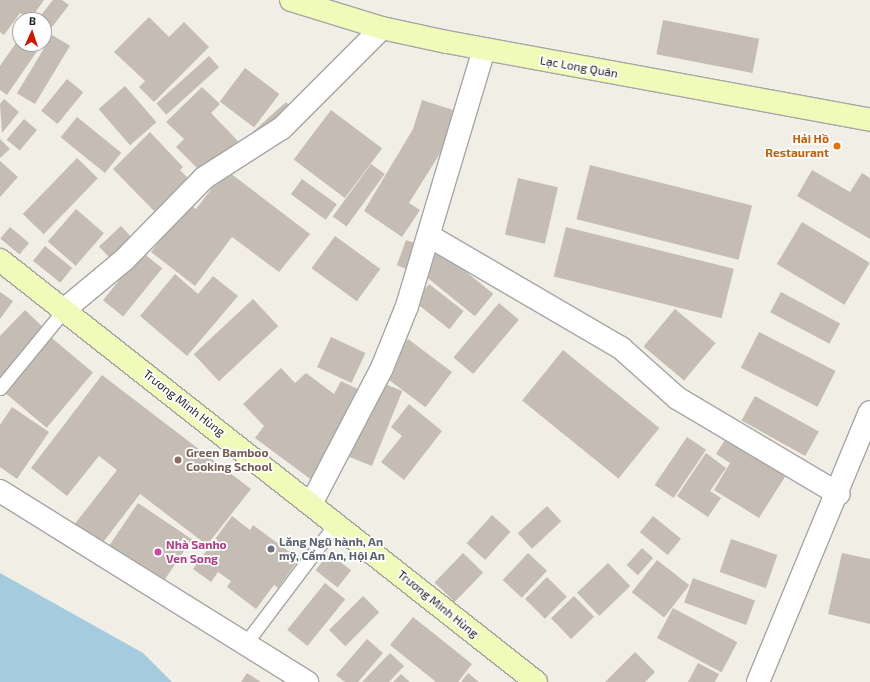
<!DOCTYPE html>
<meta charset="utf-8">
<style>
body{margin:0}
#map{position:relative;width:870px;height:682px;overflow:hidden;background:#f0eee5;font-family:"Exo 2",sans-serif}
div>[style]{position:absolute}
.water>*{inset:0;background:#a5cbdf}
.building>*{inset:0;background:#c5bdb4;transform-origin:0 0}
.roads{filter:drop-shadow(1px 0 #a6a6a6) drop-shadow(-1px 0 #a6a6a6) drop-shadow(0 1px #a6a6a6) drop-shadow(0 -1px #a6a6a6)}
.lane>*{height:13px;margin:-6.5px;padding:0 6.5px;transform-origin:6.5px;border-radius:6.5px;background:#fff}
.street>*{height:22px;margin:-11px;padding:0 11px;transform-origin:11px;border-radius:11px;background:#fff}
.secondary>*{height:22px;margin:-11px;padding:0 11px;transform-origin:11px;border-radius:11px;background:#f0fbb9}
.dots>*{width:11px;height:11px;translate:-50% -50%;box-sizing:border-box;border:2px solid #fff;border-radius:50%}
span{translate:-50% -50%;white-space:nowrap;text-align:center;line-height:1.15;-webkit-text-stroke:3.5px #fff;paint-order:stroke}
.street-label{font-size:12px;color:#1f1f1f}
.food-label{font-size:12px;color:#c56008;font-weight:700}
.right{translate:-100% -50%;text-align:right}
.education-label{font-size:12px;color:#785e54;font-weight:700}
.left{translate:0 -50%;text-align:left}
.worship-label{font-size:12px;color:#5b616d;font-weight:700}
.hotel-label{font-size:12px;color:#b23c85;font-weight:700}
.north{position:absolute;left:12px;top:12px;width:40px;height:40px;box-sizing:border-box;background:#fff;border:1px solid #a5a5a5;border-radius:50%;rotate:3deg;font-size:11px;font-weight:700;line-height:16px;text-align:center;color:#1f1f1f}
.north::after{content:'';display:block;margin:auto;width:14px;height:18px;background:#cf1700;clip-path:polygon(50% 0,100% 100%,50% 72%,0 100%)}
</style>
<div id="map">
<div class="water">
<i style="clip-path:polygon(0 573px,143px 653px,172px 682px,0 682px)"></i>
</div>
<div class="building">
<i style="clip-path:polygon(0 0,44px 0,30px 20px,20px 13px,4px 35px,0 32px)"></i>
<i style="clip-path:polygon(53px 0,62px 0,69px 5px,49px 31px,44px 28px,44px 20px,37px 20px)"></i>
<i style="clip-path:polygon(149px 17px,169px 37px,184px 22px,209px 47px,154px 102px,139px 87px,145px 81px,114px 52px)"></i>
<i style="left:663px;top:20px;width:98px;height:35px;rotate:11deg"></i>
<i style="clip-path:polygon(44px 30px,49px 33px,44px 40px)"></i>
<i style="left:52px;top:35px;width:21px;height:68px;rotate:31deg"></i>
<i style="clip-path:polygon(20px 37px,20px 44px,42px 44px,7px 95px,0 90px,0 66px)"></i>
<i style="left:209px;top:56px;width:15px;height:71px;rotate:48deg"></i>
<i style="left:245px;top:68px;width:43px;height:42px;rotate:37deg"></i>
<i style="left:67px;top:79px;width:21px;height:41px;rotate:39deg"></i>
<i style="left:125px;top:86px;width:48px;height:35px;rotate:49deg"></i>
<i style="clip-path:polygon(202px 87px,220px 104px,211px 113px,238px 141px,203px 174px,176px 147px,184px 139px,166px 122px)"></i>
<i style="clip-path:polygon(4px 99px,19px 112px,2px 133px,0 104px)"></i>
<i style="clip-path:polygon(422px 100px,456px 111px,446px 144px,409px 203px,420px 210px,402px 237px,364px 211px,413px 129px)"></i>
<i style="left:286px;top:102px;width:12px;height:45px;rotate:48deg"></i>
<i style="left:331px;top:110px;width:64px;height:62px;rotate:37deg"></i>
<i style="left:77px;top:117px;width:57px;height:26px;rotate:39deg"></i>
<i style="left:24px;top:119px;width:17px;height:27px;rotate:40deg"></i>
<i style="clip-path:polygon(150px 132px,183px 167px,180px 170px,194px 184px,160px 217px,113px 169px)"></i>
<i style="clip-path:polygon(0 139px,10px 149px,0 158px)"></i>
<i style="left:77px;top:158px;width:29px;height:78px;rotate:44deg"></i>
<i style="clip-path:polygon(0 161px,18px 177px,0 197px)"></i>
<i style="left:371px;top:164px;width:17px;height:65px;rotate:36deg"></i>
<i style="left:590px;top:165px;width:167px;height:56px;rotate:14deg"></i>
<i style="clip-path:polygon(226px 170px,310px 234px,279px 272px,232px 237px,195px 286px,151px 252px,188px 204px,196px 209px)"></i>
<i style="clip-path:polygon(812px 170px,850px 192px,862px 173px,870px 178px,870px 239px,797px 196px)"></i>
<i style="left:518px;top:178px;width:41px;height:58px;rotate:13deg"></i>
<i style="left:302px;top:179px;width:43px;height:19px;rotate:36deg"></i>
<i style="left:76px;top:209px;width:37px;height:43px;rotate:41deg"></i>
<i style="left:802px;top:222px;width:79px;height:49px;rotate:31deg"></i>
<i style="left:121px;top:226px;width:19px;height:30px;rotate:47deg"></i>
<i style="left:10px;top:227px;width:25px;height:15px;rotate:40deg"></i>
<i style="left:566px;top:227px;width:173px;height:51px;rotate:14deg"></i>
<i style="left:335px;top:236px;width:56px;height:40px;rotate:36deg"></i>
<i style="left:406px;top:240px;width:20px;height:27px;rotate:20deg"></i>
<i style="left:45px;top:246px;width:35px;height:19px;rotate:39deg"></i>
<i style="left:438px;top:249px;width:71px;height:29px;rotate:39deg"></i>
<i style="left:142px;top:252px;width:26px;height:62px;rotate:39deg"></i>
<i style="clip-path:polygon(175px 274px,198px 294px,213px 276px,238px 296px,187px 356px,140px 316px)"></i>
<i style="left:429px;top:284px;width:44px;height:23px;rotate:38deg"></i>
<i style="clip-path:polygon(0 292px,13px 301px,0 319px)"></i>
<i style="left:781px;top:292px;width:67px;height:23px;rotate:28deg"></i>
<i style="left:253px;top:299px;width:37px;height:81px;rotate:47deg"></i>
<i style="left:499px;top:303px;width:26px;height:71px;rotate:40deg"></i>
<i style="left:675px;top:309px;width:53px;height:49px;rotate:40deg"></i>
<i style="clip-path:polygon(25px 310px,47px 331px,0 380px,0 336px)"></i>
<i style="left:759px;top:332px;width:86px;height:40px;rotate:27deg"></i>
<i style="left:47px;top:334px;width:60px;height:72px;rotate:40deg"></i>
<i style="left:331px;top:337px;width:38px;height:33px;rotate:25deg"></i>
<i style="left:408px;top:339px;width:55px;height:44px;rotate:37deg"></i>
<i style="left:563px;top:350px;width:124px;height:65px;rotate:39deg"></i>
<i style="clip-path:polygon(281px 368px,295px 383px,306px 373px,334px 394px,341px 381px,362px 391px,317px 484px,255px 438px,264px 426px,243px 404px)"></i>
<i style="clip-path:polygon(102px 375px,251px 489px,207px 545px,140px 494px,101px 545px,74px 525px,117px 470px,99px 456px,67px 496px,31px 468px)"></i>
<i style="left:380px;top:382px;width:24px;height:81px;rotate:22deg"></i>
<i style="left:755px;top:396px;width:73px;height:28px;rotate:29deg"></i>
<i style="clip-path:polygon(409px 404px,442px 431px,404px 480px,381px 462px,402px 436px,391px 427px)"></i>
<i style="clip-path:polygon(12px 407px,49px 432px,17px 479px,0 467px,0 425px)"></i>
<i style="clip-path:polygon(728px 435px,788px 472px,759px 518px,714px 490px,730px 463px,716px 454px)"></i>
<i style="left:687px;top:437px;width:23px;height:58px;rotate:34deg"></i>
<i style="clip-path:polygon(706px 453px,726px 468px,710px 491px,721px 498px,708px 517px,677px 496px)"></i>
<i style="left:138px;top:503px;width:65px;height:60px;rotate:34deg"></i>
<i style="left:547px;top:506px;width:21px;height:40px;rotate:47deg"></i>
<i style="left:492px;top:515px;width:25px;height:38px;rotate:42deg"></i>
<i style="clip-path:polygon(232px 516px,250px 530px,253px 525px,299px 559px,278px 588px,274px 585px,256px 609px,227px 587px,231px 581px,218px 572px,211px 582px,193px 569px)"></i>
<i style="left:653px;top:516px;width:36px;height:21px;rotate:39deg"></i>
<i style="left:731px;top:539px;width:49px;height:35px;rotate:19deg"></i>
<i style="left:642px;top:548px;width:15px;height:23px;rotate:42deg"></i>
<i style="left:329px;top:553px;width:28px;height:22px;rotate:38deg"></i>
<i style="left:463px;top:553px;width:28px;height:41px;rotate:44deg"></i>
<i style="left:528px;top:553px;width:26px;height:37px;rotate:43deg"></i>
<i style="clip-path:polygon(842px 553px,870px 559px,870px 624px,828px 614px)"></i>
<i style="left:657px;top:560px;width:41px;height:41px;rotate:38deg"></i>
<i style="left:608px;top:563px;width:32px;height:43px;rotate:46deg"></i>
<i style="left:547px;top:577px;width:28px;height:31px;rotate:45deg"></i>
<i style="left:693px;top:578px;width:66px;height:26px;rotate:20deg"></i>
<i style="left:325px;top:583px;width:26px;height:60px;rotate:39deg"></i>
<i style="left:363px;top:596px;width:23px;height:48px;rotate:45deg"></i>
<i style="left:574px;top:596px;width:29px;height:32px;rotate:46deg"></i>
<i style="left:673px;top:608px;width:73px;height:34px;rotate:28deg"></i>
<i style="clip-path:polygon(413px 617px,472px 664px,458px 682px,436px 682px,390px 645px)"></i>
<i style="clip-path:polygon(367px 639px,383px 653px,358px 682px,345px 682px,336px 675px)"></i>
<i style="clip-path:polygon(635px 652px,655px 672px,645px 682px,605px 682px)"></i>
<i style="clip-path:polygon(390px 653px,404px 666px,389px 682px,362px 682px)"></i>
<i style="clip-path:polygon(698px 663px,719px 674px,715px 682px,688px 682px)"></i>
<i style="clip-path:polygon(247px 673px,261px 682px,241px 682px)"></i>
<i style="clip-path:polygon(468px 673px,479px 682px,461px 682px)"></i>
<i style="clip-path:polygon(401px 674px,410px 682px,393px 682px)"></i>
</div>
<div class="roads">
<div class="lane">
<i style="left:0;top:388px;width:102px;rotate:-50.6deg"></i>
<i style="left:245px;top:644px;width:153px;rotate:-53deg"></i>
</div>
<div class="street">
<i style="left:431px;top:237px;width:220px;rotate:30.3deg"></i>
<i style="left:621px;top:348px;width:75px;rotate:41.8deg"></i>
<i style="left:677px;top:398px;width:188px;rotate:30.7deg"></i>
<i style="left:65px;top:309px;width:77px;rotate:-39.7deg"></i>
<i style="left:124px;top:260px;width:115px;rotate:-45.7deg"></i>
<i style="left:204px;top:178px;width:93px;rotate:-32.7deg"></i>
<i style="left:282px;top:128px;width:141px;rotate:-45deg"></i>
<i style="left:0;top:491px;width:362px;rotate:31.9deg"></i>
<i style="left:312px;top:502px;width:151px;rotate:-62.4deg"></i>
<i style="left:382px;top:368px;width:67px;rotate:-68deg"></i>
<i style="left:407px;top:306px;width:268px;rotate:-73.3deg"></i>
<i style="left:758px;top:682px;width:292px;rotate:-67.5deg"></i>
</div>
<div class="secondary">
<i style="left:291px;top:0;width:95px;rotate:17.1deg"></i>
<i style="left:382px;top:28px;width:66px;rotate:12.2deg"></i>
<i style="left:447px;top:42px;width:430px;rotate:10.4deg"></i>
<i style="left:0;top:260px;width:682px;rotate:38.21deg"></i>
</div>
</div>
<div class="dots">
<i style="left:837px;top:146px;background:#e8710a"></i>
<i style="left:178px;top:460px;background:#8d6e63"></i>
<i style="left:271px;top:549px;background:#6b7280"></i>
<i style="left:158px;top:552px;background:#d1479c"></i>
</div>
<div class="street-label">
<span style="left:579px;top:67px;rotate:10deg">Lạc Long Quân</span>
<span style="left:184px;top:403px;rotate:38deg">Trương Minh Hùng</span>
<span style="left:438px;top:604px;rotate:39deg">Trương Minh Hùng</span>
</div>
<div class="food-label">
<span class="right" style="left:829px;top:146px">Hải Hồ<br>Restaurant</span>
</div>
<div class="education-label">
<span class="left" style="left:186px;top:460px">Green Bamboo<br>Cooking School</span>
</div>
<div class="worship-label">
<span class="left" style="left:279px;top:549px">Lăng Ngũ hành, An<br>mỹ, Cẩm An, Hội An</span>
</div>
<div class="hotel-label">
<span class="left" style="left:166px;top:552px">Nhà Sanho<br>Ven Song</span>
</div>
<div class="north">B</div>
</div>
